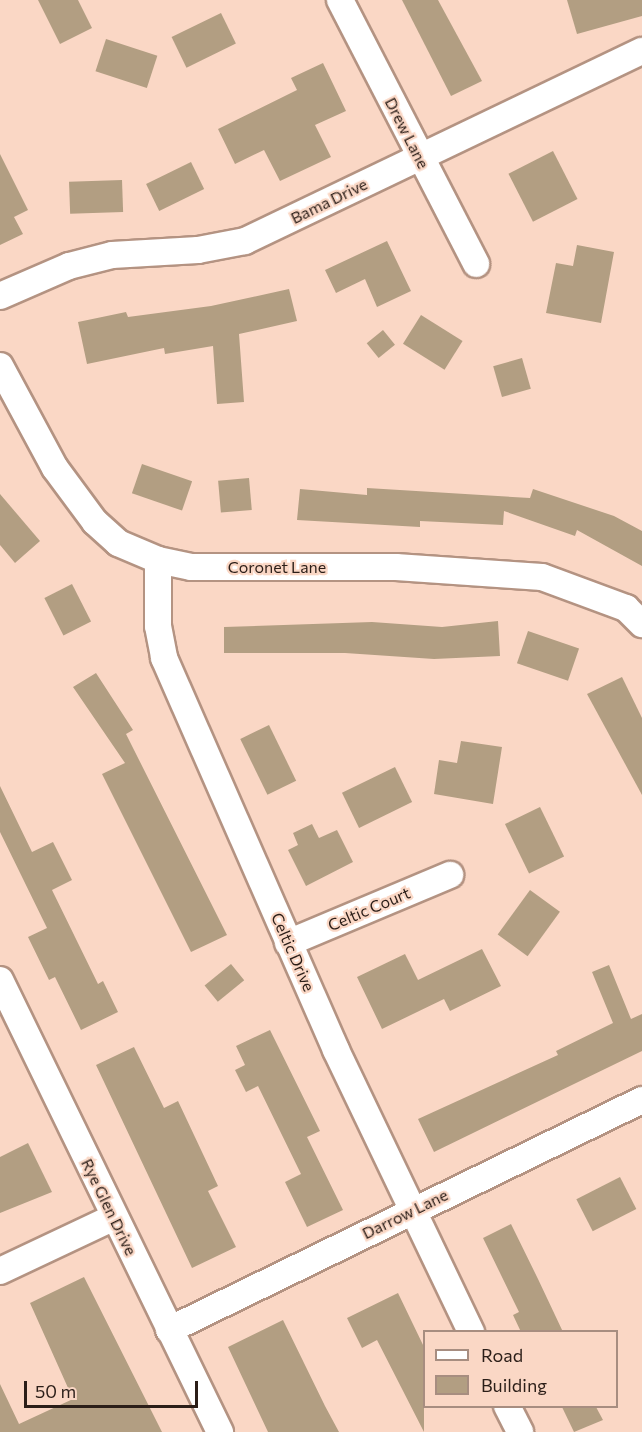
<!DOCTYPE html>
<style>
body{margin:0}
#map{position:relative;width:642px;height:1432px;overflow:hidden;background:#fad7c5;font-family:Commissioner,sans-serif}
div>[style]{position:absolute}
.building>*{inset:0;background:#b29e82;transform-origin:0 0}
.roads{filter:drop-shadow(2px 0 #b49382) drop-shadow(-2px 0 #b49382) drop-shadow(0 2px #b49382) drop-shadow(0 -2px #b49382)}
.minor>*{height:26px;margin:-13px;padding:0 13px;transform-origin:13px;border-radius:13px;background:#fff}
span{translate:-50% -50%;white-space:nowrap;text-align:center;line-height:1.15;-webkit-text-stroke:4.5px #fad7c5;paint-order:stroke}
.street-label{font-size:16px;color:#2b1e18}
.legend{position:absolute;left:423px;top:1330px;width:195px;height:78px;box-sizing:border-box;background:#fad7c5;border:2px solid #a78d80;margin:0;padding:8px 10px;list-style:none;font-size:18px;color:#2b1e18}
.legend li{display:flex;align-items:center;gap:12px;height:30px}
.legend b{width:30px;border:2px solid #a78d80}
.scale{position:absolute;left:24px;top:1381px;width:174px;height:27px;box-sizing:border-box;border:3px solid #2b1e18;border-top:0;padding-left:8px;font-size:18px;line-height:21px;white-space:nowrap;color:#2b1e18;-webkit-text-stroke:4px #fad7c5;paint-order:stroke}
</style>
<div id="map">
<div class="building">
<i style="clip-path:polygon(38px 0,78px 0,92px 28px,60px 44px)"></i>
<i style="clip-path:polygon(402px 0,438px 0,482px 81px,451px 96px)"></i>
<i style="clip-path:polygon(567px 0,642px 0,642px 16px,577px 34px)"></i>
<i style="left:221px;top:13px;width:34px;height:55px;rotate:64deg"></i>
<i style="left:106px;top:39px;width:54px;height:34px;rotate:18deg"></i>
<i style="clip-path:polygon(323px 63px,346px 111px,315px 125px,331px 157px,280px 181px,264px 150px,235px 164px,218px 129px,297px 90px,291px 78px)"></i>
<i style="left:553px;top:151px;width:54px;height:50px;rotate:63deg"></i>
<i style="clip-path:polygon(0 154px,28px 210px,14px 217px,23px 234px,0 245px)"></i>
<i style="left:191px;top:162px;width:30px;height:50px;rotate:64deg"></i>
<i style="left:122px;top:180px;width:32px;height:53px;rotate:88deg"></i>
<i style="clip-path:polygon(387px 241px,411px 291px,377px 307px,365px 279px,336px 293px,325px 270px)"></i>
<i style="clip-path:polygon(577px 245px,614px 252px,601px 323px,546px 313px,556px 263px,573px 266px)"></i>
<i style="clip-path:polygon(289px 289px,297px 321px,239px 334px,244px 402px,217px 404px,213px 346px,165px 354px,164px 348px,87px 364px,78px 322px,126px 312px,128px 317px,211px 306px)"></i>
<i style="left:421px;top:315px;width:49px;height:34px;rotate:32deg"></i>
<i style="left:383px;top:330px;width:19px;height:21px;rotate:51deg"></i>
<i style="left:522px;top:358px;width:32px;height:30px;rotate:74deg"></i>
<i style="left:142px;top:464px;width:53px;height:31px;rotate:19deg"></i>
<i style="left:249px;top:478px;width:32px;height:31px;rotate:85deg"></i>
<i style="clip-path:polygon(367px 488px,530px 498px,533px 489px,614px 516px,642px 531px,642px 566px,577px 530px,575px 536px,504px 511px,503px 525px,420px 521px,420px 527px,297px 520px,300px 489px,367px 495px)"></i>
<i style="clip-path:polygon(0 494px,40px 541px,15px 563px,0 545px)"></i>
<i style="left:72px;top:584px;width:42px;height:31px;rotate:63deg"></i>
<i style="clip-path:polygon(498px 621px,500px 656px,434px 659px,345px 653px,224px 653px,224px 627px,372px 622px,442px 627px)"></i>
<i style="left:528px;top:631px;width:54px;height:34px;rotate:19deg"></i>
<i style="clip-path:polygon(96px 673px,133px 730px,126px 734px,227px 935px,191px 952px,102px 774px,125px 763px,73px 687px)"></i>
<i style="clip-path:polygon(622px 677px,642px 718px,642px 795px,587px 694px)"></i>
<i style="left:269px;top:725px;width:62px;height:32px;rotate:64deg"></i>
<i style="clip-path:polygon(461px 741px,502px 747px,493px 804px,434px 794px,439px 760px,457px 763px)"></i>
<i style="left:395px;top:767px;width:39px;height:59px;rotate:64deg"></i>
<i style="clip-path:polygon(0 786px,32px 852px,53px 842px,72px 880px,52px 890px,98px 984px,103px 981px,118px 1012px,81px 1030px,55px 977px,49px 980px,28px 937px,47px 928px,0 832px)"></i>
<i style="left:540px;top:807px;width:55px;height:39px;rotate:64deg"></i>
<i style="clip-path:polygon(312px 824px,319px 838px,337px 830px,353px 862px,306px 886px,288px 850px,298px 845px,293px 833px)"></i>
<i style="left:530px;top:890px;width:37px;height:55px;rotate:36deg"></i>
<i style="clip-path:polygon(482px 949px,501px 986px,450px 1011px,444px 999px,382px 1029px,357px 977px,405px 954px,418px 980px)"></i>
<i style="left:231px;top:964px;width:21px;height:34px;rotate:51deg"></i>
<i style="clip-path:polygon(609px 965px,631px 1019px,642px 1014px,642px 1051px,434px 1152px,418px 1119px,558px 1055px,556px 1051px,613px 1023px,592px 972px)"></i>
<i style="clip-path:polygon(270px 1030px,320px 1131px,307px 1137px,343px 1210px,307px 1227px,285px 1182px,301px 1174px,258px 1086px,246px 1092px,235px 1070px,245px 1065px,236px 1046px)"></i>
<i style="clip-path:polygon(134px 1047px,164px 1108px,178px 1101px,218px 1186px,208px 1191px,236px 1247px,192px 1268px,96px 1065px)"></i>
<i style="clip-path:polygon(28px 1143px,52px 1192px,0 1213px,0 1157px)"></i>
<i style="left:620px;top:1177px;width:36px;height:49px;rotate:63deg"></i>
<i style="clip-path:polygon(511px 1224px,538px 1279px,563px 1332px,521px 1332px,513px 1315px,519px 1312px,483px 1238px)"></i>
<i style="clip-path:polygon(84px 1277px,162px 1432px,0 1432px,0 1384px,19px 1424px,73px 1399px,30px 1303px)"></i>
<i style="clip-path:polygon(398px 1293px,424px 1347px,424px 1432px,377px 1340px,362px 1348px,347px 1318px)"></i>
<i style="clip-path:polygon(283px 1320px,325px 1406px,339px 1432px,268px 1432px,228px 1347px)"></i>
<i style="clip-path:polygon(562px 1407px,596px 1407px,603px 1420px,574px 1432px)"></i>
</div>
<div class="roads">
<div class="minor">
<i style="left:340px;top:0;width:297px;rotate:62.7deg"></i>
<i style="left:0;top:296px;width:75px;rotate:-23.5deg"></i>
<i style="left:69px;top:266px;width:44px;rotate:-14.3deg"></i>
<i style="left:112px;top:255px;width:86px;rotate:-3.3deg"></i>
<i style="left:198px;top:250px;width:48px;rotate:-10.8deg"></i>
<i style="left:245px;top:241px;width:440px;rotate:-25.6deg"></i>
<i style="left:0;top:366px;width:116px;rotate:61.7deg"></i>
<i style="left:55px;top:468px;width:67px;rotate:53.5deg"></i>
<i style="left:95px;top:522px;width:31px;rotate:42deg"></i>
<i style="left:118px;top:543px;width:43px;rotate:23deg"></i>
<i style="left:158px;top:560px;width:34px;rotate:12deg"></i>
<i style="left:191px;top:567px;width:205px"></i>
<i style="left:396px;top:567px;width:146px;rotate:3.9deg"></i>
<i style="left:542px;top:577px;width:90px;rotate:20.3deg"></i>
<i style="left:626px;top:608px;width:23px;rotate:45deg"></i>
<i style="left:158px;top:560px;width:66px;rotate:90deg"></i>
<i style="left:158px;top:626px;width:33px;rotate:79deg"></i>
<i style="left:164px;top:658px;width:428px;rotate:66.3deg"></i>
<i style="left:336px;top:1050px;width:313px;rotate:64.4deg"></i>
<i style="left:288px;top:943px;width:176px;rotate:-22.8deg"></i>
<i style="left:0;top:980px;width:503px;rotate:64.05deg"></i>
<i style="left:0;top:1271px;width:126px;rotate:-25.3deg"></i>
<i style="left:169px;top:1330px;width:526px;rotate:-25.93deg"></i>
<i style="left:507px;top:1406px;width:29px;rotate:63deg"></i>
</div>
</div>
<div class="street-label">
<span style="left:407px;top:133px;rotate:63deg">Drew Lane</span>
<span style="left:329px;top:201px;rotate:-26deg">Bama Drive</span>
<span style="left:277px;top:567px">Coronet Lane</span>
<span style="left:369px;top:909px;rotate:-23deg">Celtic Court</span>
<span style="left:293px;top:952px;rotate:66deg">Celtic Drive</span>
<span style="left:109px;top:1207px;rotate:64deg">Rye Glen Drive</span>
<span style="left:405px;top:1214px;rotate:-26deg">Darrow Lane</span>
</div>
<ul class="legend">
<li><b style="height:8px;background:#fff"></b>Road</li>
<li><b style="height:16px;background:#b29e82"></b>Building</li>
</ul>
<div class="scale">50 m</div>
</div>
